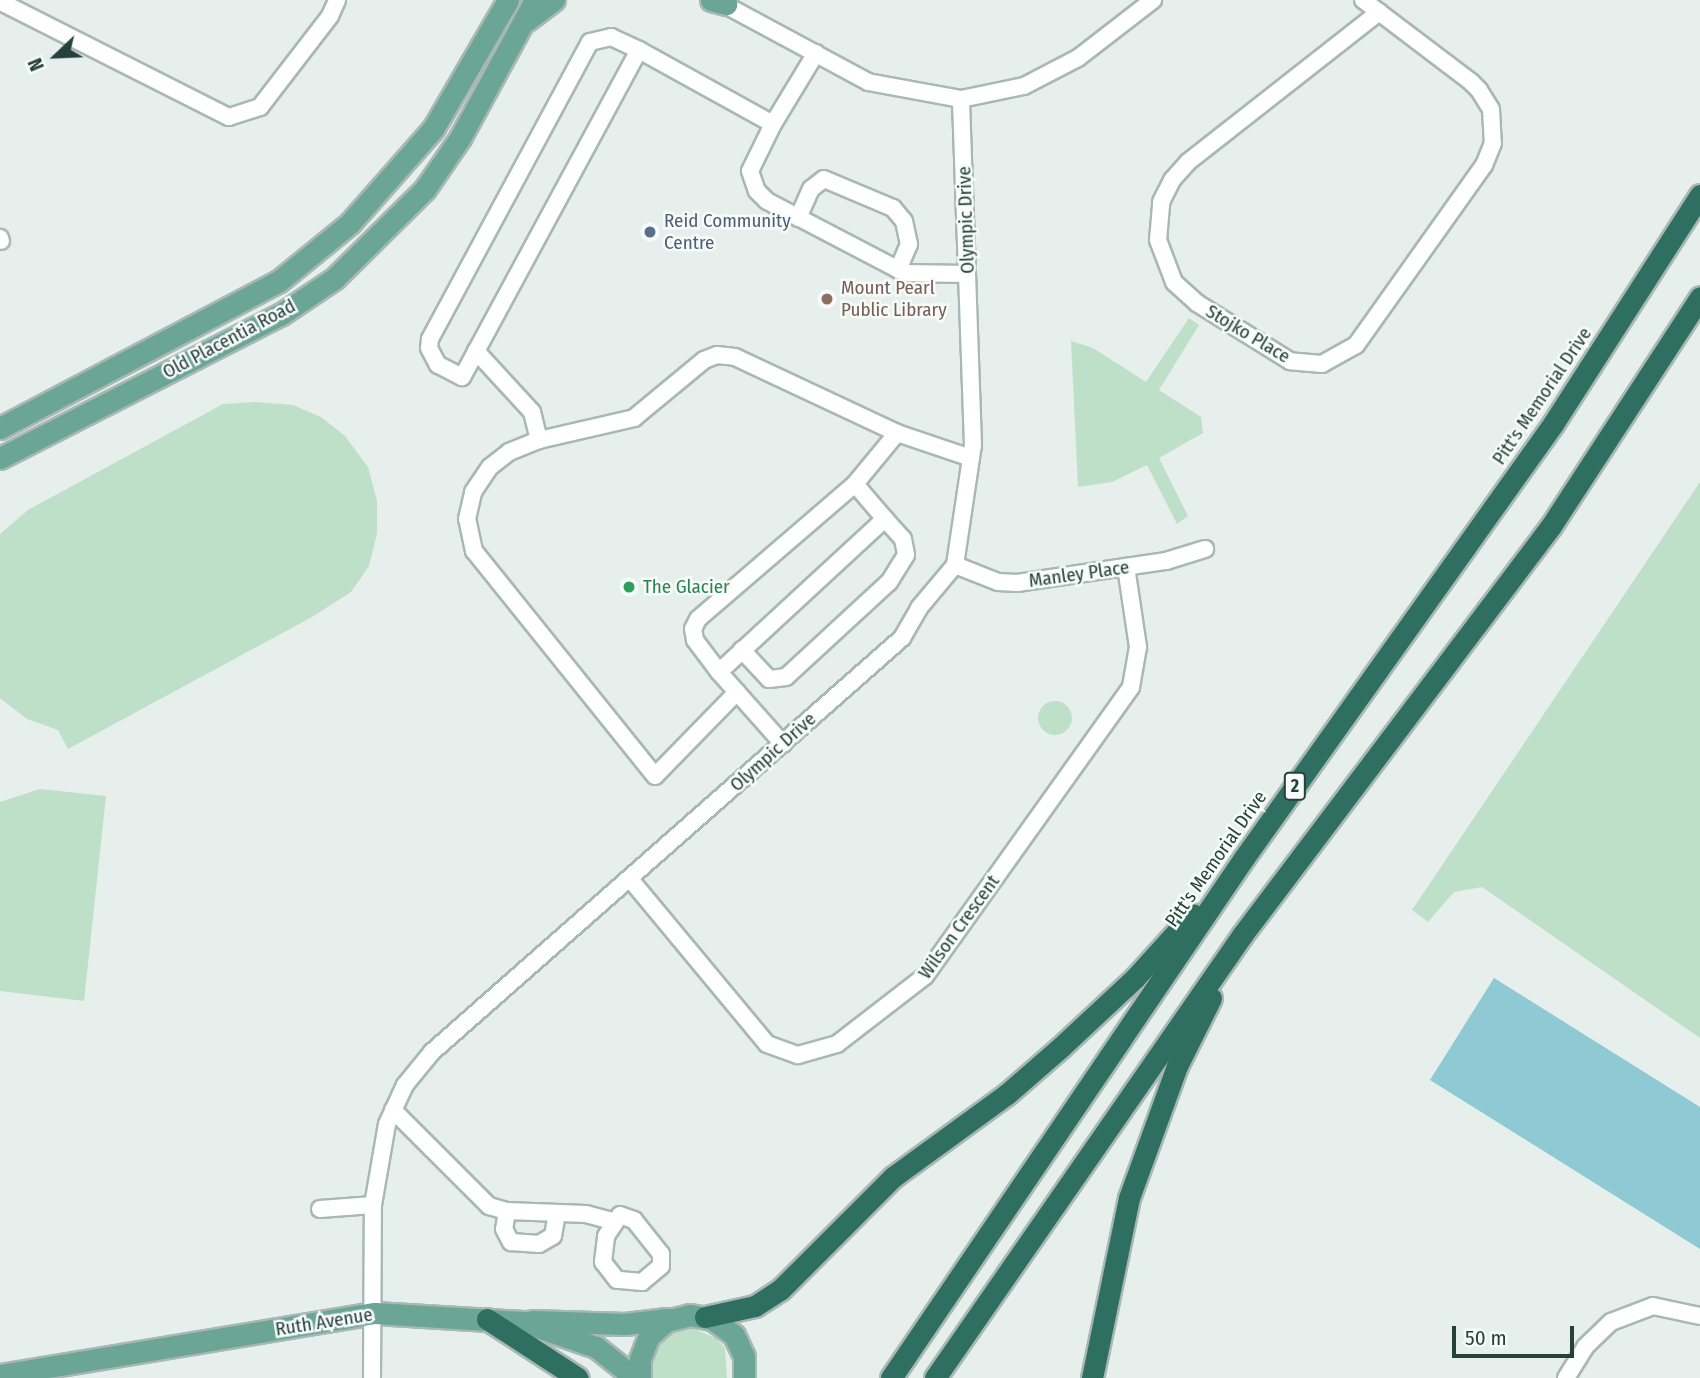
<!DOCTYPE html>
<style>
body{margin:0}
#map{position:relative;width:1700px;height:1378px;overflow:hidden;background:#e6efeb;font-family:"Fira Sans Condensed",sans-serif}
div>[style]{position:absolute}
.green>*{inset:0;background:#bfe0c8}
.round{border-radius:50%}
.water>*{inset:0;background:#8ec9d4}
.roads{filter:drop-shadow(2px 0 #a8b8b2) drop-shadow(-2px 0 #a8b8b2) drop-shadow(0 2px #a8b8b2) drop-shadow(0 -2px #a8b8b2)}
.minor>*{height:16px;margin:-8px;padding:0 8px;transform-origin:8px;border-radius:8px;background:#fff}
.major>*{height:21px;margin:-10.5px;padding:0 10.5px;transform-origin:10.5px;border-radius:10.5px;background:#6aa596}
.highway>*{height:21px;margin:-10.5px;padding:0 10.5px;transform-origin:10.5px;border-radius:10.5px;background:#2f6f62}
.dots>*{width:19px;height:19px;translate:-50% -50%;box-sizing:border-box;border:4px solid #f7fbf9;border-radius:50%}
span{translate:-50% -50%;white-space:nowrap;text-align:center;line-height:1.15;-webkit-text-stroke:5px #f7fbf9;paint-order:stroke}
.shield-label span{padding:2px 5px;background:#f7fbf9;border:2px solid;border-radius:5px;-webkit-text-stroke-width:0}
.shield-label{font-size:18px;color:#24423a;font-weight:700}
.street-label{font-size:19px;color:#24423a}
.service-label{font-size:19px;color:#4e5e75}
.left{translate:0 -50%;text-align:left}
.education-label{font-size:19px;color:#785e54}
.leisure-label{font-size:19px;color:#27864d}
.north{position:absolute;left:21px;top:21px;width:70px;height:70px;-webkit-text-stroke:5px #f7fbf9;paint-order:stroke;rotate:247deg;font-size:19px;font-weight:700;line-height:28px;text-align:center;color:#24423a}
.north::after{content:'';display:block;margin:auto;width:24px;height:32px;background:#24423a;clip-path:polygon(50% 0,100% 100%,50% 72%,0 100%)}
.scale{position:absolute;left:1452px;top:1326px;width:122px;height:32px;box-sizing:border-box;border:4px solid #24423a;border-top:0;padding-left:9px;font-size:21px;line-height:24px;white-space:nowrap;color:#24423a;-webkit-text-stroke:5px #f7fbf9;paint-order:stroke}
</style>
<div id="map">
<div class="green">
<i style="clip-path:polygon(1189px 318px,1199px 325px,1159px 390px,1201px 417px,1203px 433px,1159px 458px,1188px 516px,1177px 524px,1147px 465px,1112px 482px,1078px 487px,1071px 341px,1093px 348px,1146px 382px)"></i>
<i style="clip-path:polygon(255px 402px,293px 405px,321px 417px,345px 436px,368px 467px,377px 501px,377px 534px,369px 566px,351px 592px,312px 617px,68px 749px,58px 730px,27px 719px,0 698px,0 534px,28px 510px,223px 404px)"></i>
<i style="clip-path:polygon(1700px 482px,1700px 1038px,1482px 887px,1454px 892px,1428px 922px,1412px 910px)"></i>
<i class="round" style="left:1038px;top:701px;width:34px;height:34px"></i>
<i style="clip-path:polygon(40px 789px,106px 796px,84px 1001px,0 991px,0 802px)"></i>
<i style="clip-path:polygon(692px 1328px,716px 1338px,725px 1348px,727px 1378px,653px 1378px,652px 1356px,658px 1344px,668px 1335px)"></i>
</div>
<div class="water">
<i style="clip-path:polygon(1494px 978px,1700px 1107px,1700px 1249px,1430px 1080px)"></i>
</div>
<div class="roads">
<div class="minor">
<i style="left:716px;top:0;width:173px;rotate:28.3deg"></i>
<i style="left:868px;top:82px;width:95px;rotate:10.4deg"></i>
<i style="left:961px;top:99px;width:64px;rotate:-11.7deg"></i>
<i style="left:1024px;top:86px;width:61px;rotate:-27.4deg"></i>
<i style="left:1078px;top:58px;width:95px;rotate:-37.7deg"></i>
<i style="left:1363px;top:0;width:136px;rotate:37.2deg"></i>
<i style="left:1471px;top:82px;width:11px;rotate:45deg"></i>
<i style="left:1479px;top:90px;width:22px;rotate:58deg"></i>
<i style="left:1491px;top:109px;width:34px;rotate:87deg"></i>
<i style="left:1493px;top:143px;width:24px;rotate:112deg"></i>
<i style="left:1484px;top:165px;width:221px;rotate:125.4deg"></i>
<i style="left:1356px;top:345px;width:39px;rotate:151deg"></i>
<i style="left:1322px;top:364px;width:32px;rotate:-175deg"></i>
<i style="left:1290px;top:361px;width:110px;rotate:-148.1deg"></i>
<i style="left:1197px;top:303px;width:31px;rotate:-138deg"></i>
<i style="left:1174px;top:282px;width:45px;rotate:-110.9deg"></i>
<i style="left:1158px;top:240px;width:38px;rotate:-85deg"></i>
<i style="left:1161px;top:202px;width:25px;rotate:-63deg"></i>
<i style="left:1172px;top:180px;width:24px;rotate:-48deg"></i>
<i style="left:1188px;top:162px;width:243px;rotate:-38.1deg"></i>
<i style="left:3px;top:3px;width:253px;rotate:26.8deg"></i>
<i style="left:229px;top:117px;width:33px;rotate:-18deg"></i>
<i style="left:260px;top:107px;width:115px;rotate:-52.4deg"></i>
<i style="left:330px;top:16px;width:17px;rotate:-66deg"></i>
<i style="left:639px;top:50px;width:372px;rotate:118.4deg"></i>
<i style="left:462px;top:377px;width:27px;rotate:-153deg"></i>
<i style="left:438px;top:365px;width:19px;rotate:-118deg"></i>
<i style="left:429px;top:348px;width:9px;rotate:-84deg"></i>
<i style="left:430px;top:339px;width:337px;rotate:-61.7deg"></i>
<i style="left:590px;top:42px;width:22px;rotate:-13deg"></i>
<i style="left:611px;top:37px;width:31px;rotate:25deg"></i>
<i style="left:639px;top:50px;width:153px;rotate:28.9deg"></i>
<i style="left:773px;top:124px;width:83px;rotate:-58.8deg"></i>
<i style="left:773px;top:124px;width:52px;rotate:116.1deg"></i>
<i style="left:750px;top:171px;width:21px;rotate:71deg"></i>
<i style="left:757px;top:191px;width:14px;rotate:45deg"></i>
<i style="left:767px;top:201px;width:156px;rotate:27.6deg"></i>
<i style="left:905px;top:273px;width:62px;rotate:0.9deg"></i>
<i style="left:798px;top:218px;width:32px;rotate:-66deg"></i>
<i style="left:811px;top:189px;width:16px;rotate:-38deg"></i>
<i style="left:824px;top:179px;width:75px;rotate:22.8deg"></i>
<i style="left:893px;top:208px;width:17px;rotate:50deg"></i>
<i style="left:904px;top:221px;width:24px;rotate:78deg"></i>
<i style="left:909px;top:244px;width:28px;rotate:113deg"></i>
<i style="left:0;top:238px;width:3px;rotate:72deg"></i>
<i style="left:476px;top:351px;width:83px;rotate:47.4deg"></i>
<i style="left:532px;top:412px;width:29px;rotate:76deg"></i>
<i style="left:855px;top:484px;width:46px;rotate:49.4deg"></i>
<i style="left:955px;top:565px;width:46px;rotate:21.6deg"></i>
<i style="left:998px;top:582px;width:19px;rotate:3deg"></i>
<i style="left:1017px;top:583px;width:151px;rotate:-8.4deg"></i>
<i style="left:1166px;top:561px;width:41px;rotate:-17.1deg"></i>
<i style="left:719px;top:672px;width:226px;rotate:-42.7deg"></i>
<i style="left:885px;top:519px;width:27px;rotate:48deg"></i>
<i style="left:903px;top:539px;width:16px;rotate:79deg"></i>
<i style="left:906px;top:555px;width:32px;rotate:122deg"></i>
<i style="left:889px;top:582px;width:140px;rotate:137.3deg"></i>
<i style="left:786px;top:677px;width:17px;rotate:173deg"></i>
<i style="left:769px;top:679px;width:40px;rotate:-133deg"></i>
<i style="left:737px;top:692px;width:117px;rotate:134.3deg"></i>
<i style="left:655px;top:776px;width:289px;rotate:-128.8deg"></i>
<i style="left:474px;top:551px;width:33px;rotate:-102deg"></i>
<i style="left:467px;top:519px;width:28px;rotate:-77deg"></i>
<i style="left:473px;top:492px;width:30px;rotate:-56deg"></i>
<i style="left:490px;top:467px;width:24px;rotate:-38deg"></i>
<i style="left:509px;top:452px;width:32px;rotate:-22deg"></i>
<i style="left:539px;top:440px;width:98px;rotate:-13deg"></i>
<i style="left:634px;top:418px;width:91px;rotate:-39.6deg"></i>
<i style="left:704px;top:360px;width:14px;rotate:-21deg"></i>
<i style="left:717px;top:355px;width:18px;rotate:6deg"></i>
<i style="left:735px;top:357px;width:179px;rotate:25.1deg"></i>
<i style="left:897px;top:433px;width:78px;rotate:18.7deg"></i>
<i style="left:783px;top:744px;width:96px;rotate:-131.6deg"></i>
<i style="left:719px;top:672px;width:40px;rotate:-127deg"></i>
<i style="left:695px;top:640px;width:11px;rotate:-100deg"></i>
<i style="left:693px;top:629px;width:11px;rotate:-63deg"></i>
<i style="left:698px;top:619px;width:207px;rotate:-40.7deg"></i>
<i style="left:855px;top:484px;width:66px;rotate:-50.5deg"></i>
<i style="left:630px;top:879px;width:214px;rotate:50.3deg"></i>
<i style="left:767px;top:1044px;width:33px;rotate:20deg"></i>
<i style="left:798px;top:1055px;width:41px;rotate:-15.8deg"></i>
<i style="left:837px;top:1044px;width:111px;rotate:-37.7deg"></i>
<i style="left:925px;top:976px;width:355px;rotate:-54.5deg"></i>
<i style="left:1131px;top:687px;width:41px;rotate:-80.1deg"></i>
<i style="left:1138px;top:647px;width:81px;rotate:-98.5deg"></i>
<i style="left:393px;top:1110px;width:136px;rotate:45deg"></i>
<i style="left:489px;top:1206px;width:19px;rotate:16deg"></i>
<i style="left:507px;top:1211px;width:79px;rotate:2.2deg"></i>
<i style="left:586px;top:1214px;width:27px;rotate:15deg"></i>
<i style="left:320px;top:1209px;width:53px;rotate:-4.3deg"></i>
<i style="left:507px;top:1211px;width:18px;rotate:99deg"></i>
<i style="left:504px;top:1229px;width:15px;rotate:62deg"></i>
<i style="left:511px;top:1242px;width:28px;rotate:4deg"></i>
<i style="left:539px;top:1244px;width:16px;rotate:-30deg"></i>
<i style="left:553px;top:1236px;width:23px;rotate:-80deg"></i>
<i style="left:620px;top:1215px;width:15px;rotate:20deg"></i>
<i style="left:634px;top:1220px;width:43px;rotate:51.5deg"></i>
<i style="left:661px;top:1254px;width:12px;rotate:90deg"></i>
<i style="left:661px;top:1266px;width:25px;rotate:140deg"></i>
<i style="left:642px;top:1282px;width:25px;rotate:-175deg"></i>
<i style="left:617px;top:1280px;width:23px;rotate:-128deg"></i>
<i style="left:603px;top:1262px;width:26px;rotate:-83deg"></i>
<i style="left:606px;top:1236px;width:25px;rotate:-56deg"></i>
<i style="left:372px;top:1378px;width:173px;rotate:-89.7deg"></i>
<i style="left:373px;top:1205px;width:82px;rotate:-80.2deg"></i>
<i style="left:387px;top:1124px;width:43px;rotate:-65.2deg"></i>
<i style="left:405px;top:1085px;width:43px;rotate:-50.7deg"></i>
<i style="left:432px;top:1052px;width:626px;rotate:-41.38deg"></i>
<i style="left:902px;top:638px;width:34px;rotate:-60deg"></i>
<i style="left:919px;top:608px;width:56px;rotate:-50.1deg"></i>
<i style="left:955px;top:565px;width:121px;rotate:-81.5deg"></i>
<i style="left:973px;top:445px;width:346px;rotate:-92deg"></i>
<i style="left:1566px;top:1378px;width:36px;rotate:-58deg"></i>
<i style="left:1585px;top:1347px;width:36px;rotate:-44deg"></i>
<i style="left:1611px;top:1322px;width:45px;rotate:-20.9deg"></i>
<i style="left:1653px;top:1306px;width:48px;rotate:12deg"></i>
</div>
<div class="major">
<i style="left:711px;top:0;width:16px;rotate:15deg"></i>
<i style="left:527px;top:20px;width:34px;rotate:-37deg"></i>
<i style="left:0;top:428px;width:315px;rotate:-27.8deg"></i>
<i style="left:279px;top:281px;width:92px;rotate:-39.2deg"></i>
<i style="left:350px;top:223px;width:125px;rotate:-48.6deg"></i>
<i style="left:433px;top:129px;width:149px;rotate:-59.8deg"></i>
<i style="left:0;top:458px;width:314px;rotate:-27.1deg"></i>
<i style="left:280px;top:315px;width:66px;rotate:-33.9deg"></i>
<i style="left:335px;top:278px;width:127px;rotate:-44.7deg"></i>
<i style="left:425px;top:189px;width:62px;rotate:-55.5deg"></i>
<i style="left:460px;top:138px;width:157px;rotate:-61.5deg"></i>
<i style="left:532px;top:1321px;width:93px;rotate:1.8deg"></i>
<i style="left:625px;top:1324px;width:42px;rotate:-6.8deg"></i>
<i style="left:0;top:1375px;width:380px;rotate:-9.4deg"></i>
<i style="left:375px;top:1313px;width:148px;rotate:3.5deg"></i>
<i style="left:523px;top:1322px;width:77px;rotate:18.9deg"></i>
<i style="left:596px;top:1347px;width:50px;rotate:38.5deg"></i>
<i style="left:640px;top:1378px;width:19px;rotate:-90deg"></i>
<i style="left:640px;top:1359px;width:25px;rotate:-69deg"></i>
<i style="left:649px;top:1336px;width:23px;rotate:-41deg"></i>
<i style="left:666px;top:1321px;width:25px;rotate:-14deg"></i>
<i style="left:690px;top:1315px;width:22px;rotate:10deg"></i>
<i style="left:712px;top:1319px;width:27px;rotate:36deg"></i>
<i style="left:734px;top:1335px;width:23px;rotate:65deg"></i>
<i style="left:744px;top:1356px;width:22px;rotate:90deg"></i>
</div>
<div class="highway">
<i style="left:705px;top:1317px;width:51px;rotate:-12.4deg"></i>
<i style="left:755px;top:1306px;width:30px;rotate:-33deg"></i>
<i style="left:780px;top:1290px;width:160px;rotate:-45deg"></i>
<i style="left:893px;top:1177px;width:141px;rotate:-36.1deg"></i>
<i style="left:1007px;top:1094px;width:72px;rotate:-41deg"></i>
<i style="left:1061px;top:1047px;width:101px;rotate:-43deg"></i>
<i style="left:1135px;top:978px;width:86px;rotate:-47.8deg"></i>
<i style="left:487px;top:1319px;width:108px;rotate:33deg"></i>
<i style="left:891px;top:1378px;width:628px;rotate:-55.83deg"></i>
<i style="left:1244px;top:858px;width:533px;rotate:-54.55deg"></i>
<i style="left:1553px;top:424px;width:272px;rotate:-57.3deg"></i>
<i style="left:935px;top:1378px;width:540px;rotate:-55.25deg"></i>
<i style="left:1243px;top:934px;width:511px;rotate:-52.95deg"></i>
<i style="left:1551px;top:526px;width:273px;rotate:-56.9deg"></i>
<i style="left:1092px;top:1378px;width:184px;rotate:-78.4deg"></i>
<i style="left:1129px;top:1198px;width:140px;rotate:-70deg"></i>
<i style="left:1177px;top:1066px;width:76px;rotate:-63.4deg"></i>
</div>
</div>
<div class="dots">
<i style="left:650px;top:232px;background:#5c6f8a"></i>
<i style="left:827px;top:299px;background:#8d6e63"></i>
<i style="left:629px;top:587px;background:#2e9e5b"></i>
</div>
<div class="shield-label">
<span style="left:1295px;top:786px">2</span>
</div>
<div class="street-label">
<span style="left:966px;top:220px;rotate:-92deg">Olympic Drive</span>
<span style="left:1248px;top:334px;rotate:31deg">Stojko Place</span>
<span style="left:229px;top:339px;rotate:-28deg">Old Placentia Road</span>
<span style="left:1542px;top:396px;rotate:-56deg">Pitt's Memorial Drive</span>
<span style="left:1079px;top:574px;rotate:-8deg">Manley Place</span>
<span style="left:773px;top:752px;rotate:-42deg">Olympic Drive</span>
<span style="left:1216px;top:859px;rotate:-55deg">Pitt's Memorial Drive</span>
<span style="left:959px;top:927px;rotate:-54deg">Wilson Crescent</span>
<span style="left:324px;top:1322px;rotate:-9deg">Ruth Avenue</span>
</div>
<div class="service-label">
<span class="left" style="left:664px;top:232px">Reid Community<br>Centre</span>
</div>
<div class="education-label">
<span class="left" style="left:841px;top:299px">Mount Pearl<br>Public Library</span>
</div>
<div class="leisure-label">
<span class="left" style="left:643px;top:587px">The Glacier</span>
</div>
<div class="north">N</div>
<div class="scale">50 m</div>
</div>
